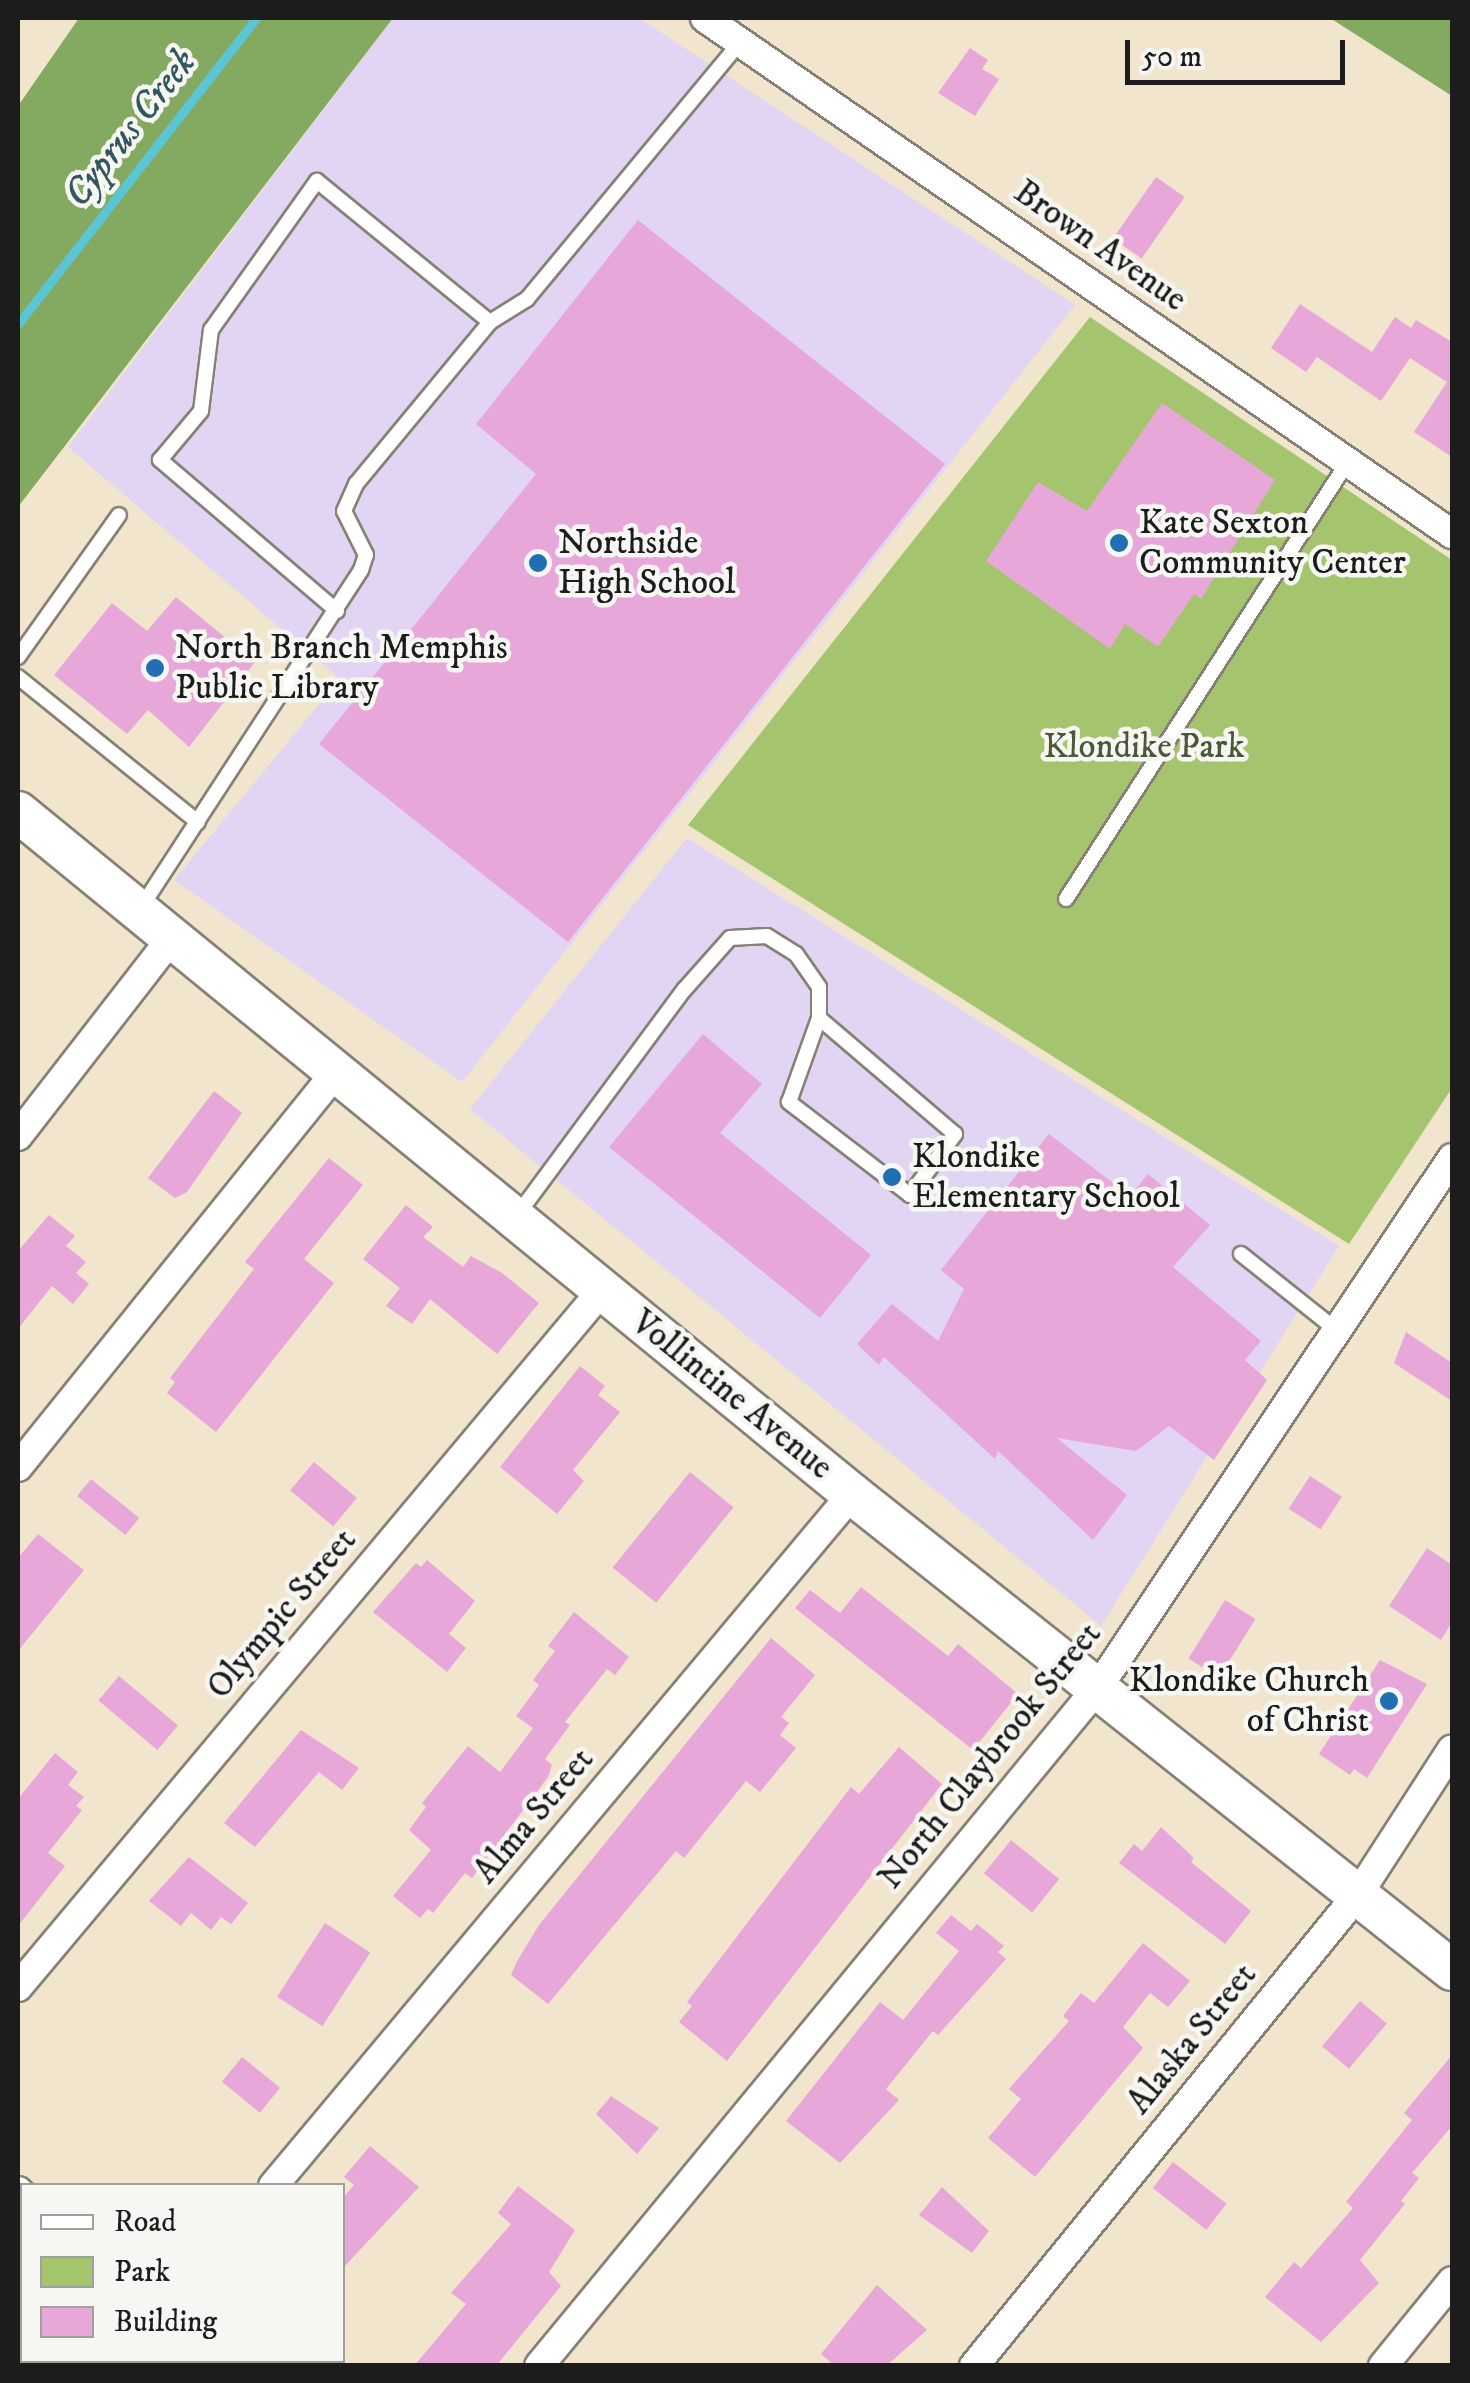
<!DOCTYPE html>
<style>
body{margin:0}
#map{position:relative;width:1470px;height:2383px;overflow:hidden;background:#f2e5ce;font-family:"IM FELL DW Pica",serif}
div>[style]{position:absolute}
.built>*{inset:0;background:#e2d4f3}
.green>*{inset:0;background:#a4c56d}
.forest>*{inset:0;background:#83aa60}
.stream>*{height:9px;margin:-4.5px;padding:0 4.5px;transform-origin:4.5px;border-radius:4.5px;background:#5bc5d5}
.building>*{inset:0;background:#e7a7d8;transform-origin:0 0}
.roads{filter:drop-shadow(2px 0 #878075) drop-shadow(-2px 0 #878075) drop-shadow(0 2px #878075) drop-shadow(0 -2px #878075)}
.lane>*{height:14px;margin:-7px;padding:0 7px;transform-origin:7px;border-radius:7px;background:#fff}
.street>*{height:28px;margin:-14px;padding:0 14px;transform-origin:14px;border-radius:14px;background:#fff}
.secondary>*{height:40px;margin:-20px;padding:0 20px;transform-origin:20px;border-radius:20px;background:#fff}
.dots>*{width:28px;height:28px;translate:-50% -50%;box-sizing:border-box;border:5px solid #f6f6f2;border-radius:50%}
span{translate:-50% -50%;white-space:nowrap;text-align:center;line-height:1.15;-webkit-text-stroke:9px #f6f6f2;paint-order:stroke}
.street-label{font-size:35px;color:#1c1c1c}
.poi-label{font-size:35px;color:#1c1c1c}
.left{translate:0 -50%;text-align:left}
.right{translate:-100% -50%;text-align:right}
.park-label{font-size:35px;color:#4c5738}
.water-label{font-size:38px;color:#32575d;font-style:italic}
.frame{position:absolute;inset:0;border:20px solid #1c1c1c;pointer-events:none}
.legend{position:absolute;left:20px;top:2183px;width:325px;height:180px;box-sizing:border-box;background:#f6f6f2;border:2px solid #9f9f9c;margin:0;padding:12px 18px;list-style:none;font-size:30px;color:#1c1c1c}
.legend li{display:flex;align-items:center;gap:20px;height:50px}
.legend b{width:50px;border:2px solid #9f9f9c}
.scale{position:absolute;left:1125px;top:40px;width:220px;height:45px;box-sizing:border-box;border:5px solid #1c1c1c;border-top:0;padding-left:12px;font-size:30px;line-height:35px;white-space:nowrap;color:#1c1c1c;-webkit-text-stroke:8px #f6f6f2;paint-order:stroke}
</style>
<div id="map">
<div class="built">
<i style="clip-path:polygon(393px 18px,639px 18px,1075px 305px,462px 1082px,174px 880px,340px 679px,68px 447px)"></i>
<i style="clip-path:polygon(687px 838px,1339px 1246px,1101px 1626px,470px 1109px)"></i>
</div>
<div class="green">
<i style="clip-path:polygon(1090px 317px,1452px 560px,1452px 1088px,1349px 1244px,688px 825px)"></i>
</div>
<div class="forest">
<i style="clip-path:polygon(79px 18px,393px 18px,18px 507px,18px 106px)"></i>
<i style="clip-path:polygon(1330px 18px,1452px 18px,1452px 96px)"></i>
</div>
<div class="stream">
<i style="left:18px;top:324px;width:388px;rotate:-52.1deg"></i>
</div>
<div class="building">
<i style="clip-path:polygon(970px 48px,988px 60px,982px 69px,999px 79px,975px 116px,938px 93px)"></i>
<i style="left:1156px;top:177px;width:35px;height:75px;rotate:35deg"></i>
<i style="clip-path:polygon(638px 220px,945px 464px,568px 942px,319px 744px,536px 474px,476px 424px)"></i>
<i style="clip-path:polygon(1300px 304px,1372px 352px,1395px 317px,1411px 328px,1416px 320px,1452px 342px,1452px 457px,1414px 432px,1447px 382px,1410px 358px,1381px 401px,1317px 357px,1306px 372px,1271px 348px)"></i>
<i style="clip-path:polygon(1162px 403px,1275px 480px,1201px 599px,1194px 594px,1158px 647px,1125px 624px,1110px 649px,986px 561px,1038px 482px,1087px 511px)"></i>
<i style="clip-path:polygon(176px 597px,255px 662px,189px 747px,148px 710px,127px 734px,54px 675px,112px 603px,147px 631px)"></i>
<i style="clip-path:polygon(703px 1034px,762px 1084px,720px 1133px,871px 1255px,820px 1318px,609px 1147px)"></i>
<i style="clip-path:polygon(214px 1091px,242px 1113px,187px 1192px,175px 1198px,148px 1178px)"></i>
<i style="clip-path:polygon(1049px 1134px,1130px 1196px,1148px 1174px,1210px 1225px,1173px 1267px,1261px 1341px,1245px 1360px,1267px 1380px,1214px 1460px,1169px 1426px,1136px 1451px,1057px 1438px,1127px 1495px,1093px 1540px,998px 1451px,995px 1459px,884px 1357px,879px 1365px,857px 1344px,892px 1304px,938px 1341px,964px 1289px,941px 1270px)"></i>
<i style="clip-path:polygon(329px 1158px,363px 1185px,304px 1259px,334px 1283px,216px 1432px,167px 1393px,175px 1382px,170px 1378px,254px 1269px,245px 1262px)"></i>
<i style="clip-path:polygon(406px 1205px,433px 1227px,423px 1237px,463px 1267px,471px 1256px,502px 1273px,539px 1303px,497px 1354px,430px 1299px,412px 1324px,386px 1306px,400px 1288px,363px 1259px)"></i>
<i style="clip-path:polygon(49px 1215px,75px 1236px,66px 1246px,86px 1262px,76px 1273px,89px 1284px,73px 1304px,52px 1286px,18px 1329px,18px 1251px)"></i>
<i style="clip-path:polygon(1406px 1332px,1452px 1363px,1452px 1401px,1394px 1363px)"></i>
<i style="clip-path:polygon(580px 1366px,605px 1386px,598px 1395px,620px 1412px,573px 1470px,584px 1481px,557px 1514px,500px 1467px)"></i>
<i style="left:314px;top:1462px;width:56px;height:37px;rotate:40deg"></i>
<i style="left:690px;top:1472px;width:56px;height:123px;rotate:39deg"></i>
<i style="left:1310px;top:1476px;width:38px;height:39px;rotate:33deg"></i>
<i style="left:91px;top:1479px;width:62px;height:22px;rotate:39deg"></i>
<i style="clip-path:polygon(38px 1534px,84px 1570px,18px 1651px,18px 1558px)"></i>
<i style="clip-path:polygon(1427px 1548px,1452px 1565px,1452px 1622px,1441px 1640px,1389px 1606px)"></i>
<i style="clip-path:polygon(427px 1560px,475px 1601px,449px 1634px,466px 1648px,447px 1672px,373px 1612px,416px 1563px,421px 1567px)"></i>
<i style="clip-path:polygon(861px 1587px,948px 1656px,958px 1644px,1018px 1694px,973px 1750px,795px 1608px,810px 1590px,840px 1613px)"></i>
<i style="left:1225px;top:1600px;width:36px;height:69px;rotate:32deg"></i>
<i style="clip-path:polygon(574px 1612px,629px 1657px,615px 1675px,607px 1669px,565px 1722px,570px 1725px,545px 1759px,552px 1765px,548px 1777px,472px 1878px,465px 1873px,433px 1913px,428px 1909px,420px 1918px,393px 1896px,431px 1850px,409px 1830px,426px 1807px,422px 1803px,468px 1746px,500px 1772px,533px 1728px,516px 1716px,539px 1685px,533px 1680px,555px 1651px,548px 1646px)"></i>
<i style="clip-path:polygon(771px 1638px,815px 1675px,781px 1717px,789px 1723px,780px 1735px,796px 1748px,760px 1792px,746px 1781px,684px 1858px,676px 1851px,548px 2004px,511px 1975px,516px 1963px,539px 1925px)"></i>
<i style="clip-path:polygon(1380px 1660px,1427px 1684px,1367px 1778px,1354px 1769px,1350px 1775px,1319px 1754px)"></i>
<i style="left:119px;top:1676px;width:77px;height:32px;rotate:40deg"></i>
<i style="clip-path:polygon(301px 1730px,359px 1768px,342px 1790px,319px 1772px,255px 1847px,224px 1823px)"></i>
<i style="clip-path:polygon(899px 1747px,942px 1784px,727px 2061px,679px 2022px,692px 2006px,687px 2002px,851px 1787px,859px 1794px)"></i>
<i style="clip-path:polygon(55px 1753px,78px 1772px,68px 1785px,84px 1797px,76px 1806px,82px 1810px,48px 1853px,65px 1866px,18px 1926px,18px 1799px)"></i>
<i style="clip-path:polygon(1161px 1827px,1194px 1858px,1191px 1862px,1251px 1911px,1225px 1944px,1119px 1863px,1134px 1844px,1142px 1851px)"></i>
<i style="left:1011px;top:1840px;width:62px;height:43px;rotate:39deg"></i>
<i style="clip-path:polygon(189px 1857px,248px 1903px,231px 1924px,221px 1917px,211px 1930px,191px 1913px,181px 1926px,149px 1901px)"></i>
<i style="clip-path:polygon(951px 1915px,971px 1931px,977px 1924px,1004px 1946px,998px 1952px,1006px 1959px,938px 2035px,933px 2031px,886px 2089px,899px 2100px,840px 2163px,786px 2121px,880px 2002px,903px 2020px,959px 1951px,936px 1933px)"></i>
<i style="left:325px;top:1923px;width:54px;height:88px;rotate:33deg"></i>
<i style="clip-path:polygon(1143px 1943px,1190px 1981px,1168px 2007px,1150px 1993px,1123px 2027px,1143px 2048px,1035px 2177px,988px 2138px,1021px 2099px,1009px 2089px,1069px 2021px,1063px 2016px,1081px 1993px,1094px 2003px)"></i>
<i style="left:1360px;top:2001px;width:35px;height:59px;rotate:40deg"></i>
<i style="clip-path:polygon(1452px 2055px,1452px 2126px,1412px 2173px,1419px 2178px,1401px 2201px,1405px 2204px,1360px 2260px,1379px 2283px,1321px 2342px,1265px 2297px,1294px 2262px,1301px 2268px,1353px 2208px,1346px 2202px,1412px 2120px,1404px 2113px)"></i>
<i style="left:242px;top:2057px;width:49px;height:32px;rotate:39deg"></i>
<i style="clip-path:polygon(611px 2096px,659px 2128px,637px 2154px,596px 2114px)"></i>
<i style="clip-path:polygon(370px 2146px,419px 2187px,342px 2269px,342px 2199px,354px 2185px,344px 2177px)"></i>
<i style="left:1173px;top:2162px;width:68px;height:33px;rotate:38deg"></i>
<i style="clip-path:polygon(518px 2186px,575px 2230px,549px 2272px,561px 2286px,496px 2366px,414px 2366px,466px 2304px,451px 2293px,511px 2224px,498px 2213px)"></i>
<i style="clip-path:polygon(942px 2187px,989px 2231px,972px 2253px,919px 2215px)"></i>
<i style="clip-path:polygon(877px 2285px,927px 2330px,886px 2366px,835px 2366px,821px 2354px)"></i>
</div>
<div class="roads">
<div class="lane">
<i style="left:337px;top:611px;width:233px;rotate:-139.5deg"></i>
<i style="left:160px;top:460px;width:64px;rotate:-50.1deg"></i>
<i style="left:201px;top:411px;width:82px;rotate:-83deg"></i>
<i style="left:211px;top:330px;width:183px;rotate:-54.6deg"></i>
<i style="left:317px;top:181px;width:223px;rotate:39.2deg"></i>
<i style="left:18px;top:657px;width:174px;rotate:-54.6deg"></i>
<i style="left:18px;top:677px;width:231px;rotate:38.9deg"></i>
<i style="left:1066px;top:899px;width:519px;rotate:-57.2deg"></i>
<i style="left:142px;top:906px;width:401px;rotate:-56.9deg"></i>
<i style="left:361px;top:570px;width:16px;rotate:-72deg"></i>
<i style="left:366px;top:555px;width:49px;rotate:-116.6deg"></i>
<i style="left:344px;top:511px;width:30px;rotate:-66deg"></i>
<i style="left:356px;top:484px;width:210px;rotate:-50.4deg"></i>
<i style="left:490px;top:322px;width:44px;rotate:-31.9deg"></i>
<i style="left:527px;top:299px;width:334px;rotate:-50.3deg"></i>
<i style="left:518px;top:1214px;width:279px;rotate:-53.5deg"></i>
<i style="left:684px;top:990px;width:69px;rotate:-48.5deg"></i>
<i style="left:730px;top:938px;width:37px;rotate:-3deg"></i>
<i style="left:767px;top:936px;width:34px;rotate:32deg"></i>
<i style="left:796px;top:954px;width:40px;rotate:55.1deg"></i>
<i style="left:819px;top:987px;width:31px;rotate:90deg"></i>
<i style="left:819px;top:1018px;width:179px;rotate:40.5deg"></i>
<i style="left:955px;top:1134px;width:76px;rotate:126.4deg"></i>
<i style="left:910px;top:1195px;width:153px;rotate:-142.5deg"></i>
<i style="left:789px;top:1102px;width:89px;rotate:-70.3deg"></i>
<i style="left:1241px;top:1254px;width:125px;rotate:38.5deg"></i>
</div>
<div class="street">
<i style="left:705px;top:18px;width:908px;rotate:34.64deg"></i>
<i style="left:18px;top:1136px;width:249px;rotate:-52.2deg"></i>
<i style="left:18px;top:1467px;width:507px;rotate:-51.16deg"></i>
<i style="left:18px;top:1987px;width:911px;rotate:-50.03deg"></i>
<i style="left:273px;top:2186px;width:902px;rotate:-50.08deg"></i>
<i style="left:18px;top:2191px;width:6px;rotate:45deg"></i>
<i style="left:227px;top:2360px;width:8px;rotate:45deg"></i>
<i style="left:124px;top:2366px;width:7px;rotate:-56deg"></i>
<i style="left:539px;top:2366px;width:881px;rotate:-50.53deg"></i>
<i style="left:1099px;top:1686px;width:635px;rotate:-56.23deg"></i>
<i style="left:974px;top:2366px;width:610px;rotate:-50.86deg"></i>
<i style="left:1359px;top:1893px;width:171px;rotate:-57.1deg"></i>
<i style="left:1383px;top:2366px;width:109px;rotate:-50.9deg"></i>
</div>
<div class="secondary">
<i style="left:18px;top:812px;width:1077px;rotate:39.27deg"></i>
<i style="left:852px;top:1494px;width:766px;rotate:38.43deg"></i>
</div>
</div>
<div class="dots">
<i style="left:1119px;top:543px;background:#1f6fb2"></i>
<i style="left:538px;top:563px;background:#1f6fb2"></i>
<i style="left:155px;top:668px;background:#1f6fb2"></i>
<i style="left:892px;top:1177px;background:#1f6fb2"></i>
<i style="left:1389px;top:1701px;background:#1f6fb2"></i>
</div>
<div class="street-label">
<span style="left:1100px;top:246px;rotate:35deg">Brown Avenue</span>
<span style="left:732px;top:1395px;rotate:39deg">Vollintine Avenue</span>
<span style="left:282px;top:1614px;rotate:-50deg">Olympic Street</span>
<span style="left:990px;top:1756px;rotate:-51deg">North Claybrook Street</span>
<span style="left:534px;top:1816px;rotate:-50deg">Alma Street</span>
<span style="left:1192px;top:2039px;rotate:-51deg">Alaska Street</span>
</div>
<div class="poi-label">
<span class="left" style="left:1139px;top:543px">Kate Sexton<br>Community Center</span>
<span class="left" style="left:558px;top:563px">Northside<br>High School</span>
<span class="left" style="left:175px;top:668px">North Branch Memphis<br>Public Library</span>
<span class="left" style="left:912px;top:1177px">Klondike<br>Elementary School</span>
<span class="right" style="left:1369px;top:1701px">Klondike Church<br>of Christ</span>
</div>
<div class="park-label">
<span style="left:1144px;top:747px">Klondike Park</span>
</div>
<div class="water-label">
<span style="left:131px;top:129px;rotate:-52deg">Cyprus Creek</span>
</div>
<div class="frame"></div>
<ul class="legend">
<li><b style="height:12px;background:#fff"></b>Road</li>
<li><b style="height:28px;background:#a4c56d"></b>Park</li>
<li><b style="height:28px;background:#e7a7d8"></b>Building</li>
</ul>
<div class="scale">50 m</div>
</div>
